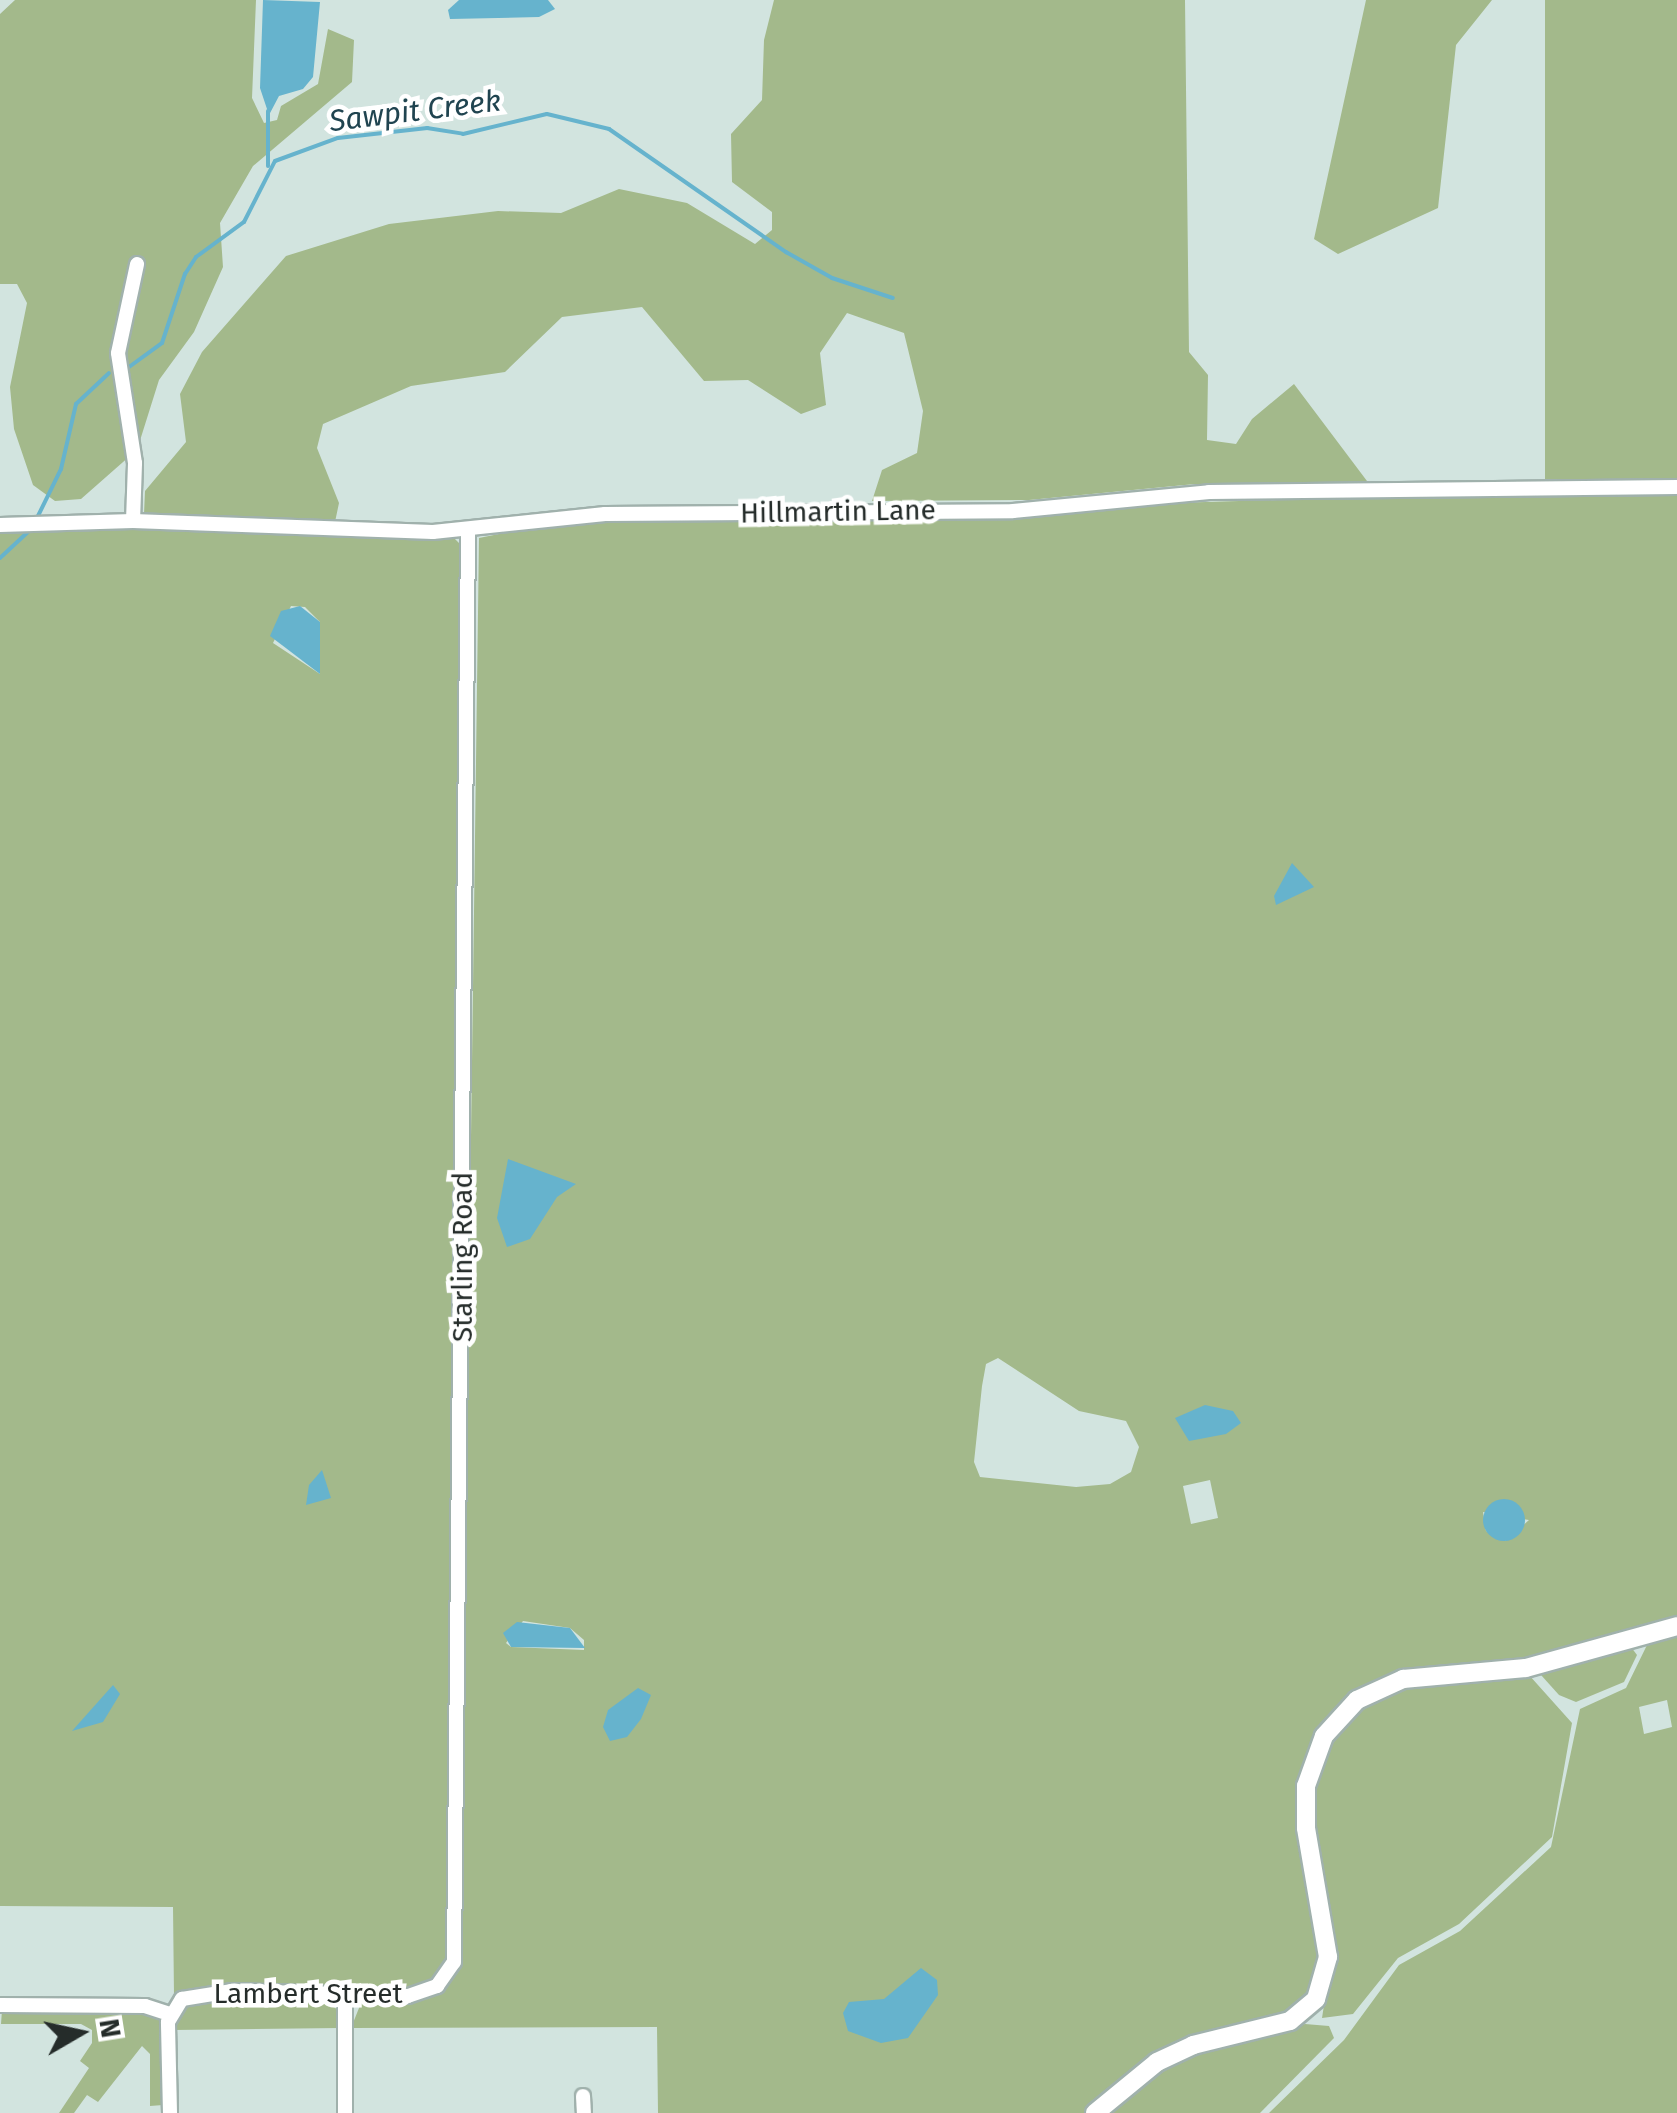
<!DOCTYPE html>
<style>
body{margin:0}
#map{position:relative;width:1677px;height:2113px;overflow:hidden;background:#d2e4df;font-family:"Fira Sans",sans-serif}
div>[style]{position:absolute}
.green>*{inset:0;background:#a3b98b;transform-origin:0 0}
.water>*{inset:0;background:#66b3cd}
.round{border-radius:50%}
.stream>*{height:4px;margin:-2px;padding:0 2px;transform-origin:2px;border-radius:2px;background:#66b3cd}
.roads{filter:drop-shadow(2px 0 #a0b1ac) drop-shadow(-2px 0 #a0b1ac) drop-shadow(0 2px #a0b1ac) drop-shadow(0 -2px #a0b1ac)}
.minor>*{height:14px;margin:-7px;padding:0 7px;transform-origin:7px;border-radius:7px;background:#fff}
.tertiary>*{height:18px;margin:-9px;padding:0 9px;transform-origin:9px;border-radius:9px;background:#fff}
span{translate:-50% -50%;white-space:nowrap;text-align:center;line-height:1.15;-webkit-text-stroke:9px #fff;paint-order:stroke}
.street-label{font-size:28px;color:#252c2a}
.water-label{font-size:30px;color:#204450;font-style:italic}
.north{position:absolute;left:30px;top:1983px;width:100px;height:100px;-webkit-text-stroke:8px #fff;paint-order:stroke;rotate:81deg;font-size:28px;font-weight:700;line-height:40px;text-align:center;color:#252c2a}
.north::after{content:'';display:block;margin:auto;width:35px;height:45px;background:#252c2a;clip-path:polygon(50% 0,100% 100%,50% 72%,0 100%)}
</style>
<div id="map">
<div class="green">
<i style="clip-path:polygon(15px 0,256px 0,252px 98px,264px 123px,277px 120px,281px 106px,318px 84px,328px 29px,354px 40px,352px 82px,253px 166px,220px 223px,223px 267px,194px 332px,159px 380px,137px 450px,122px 362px,141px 264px,134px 262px,115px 360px,131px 455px,81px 499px,55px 501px,33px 485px,14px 429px,10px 387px,27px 303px,17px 284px,0 284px,0 14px)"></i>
<i style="clip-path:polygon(774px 0,1185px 0,1189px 352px,1208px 375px,1207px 440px,1236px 444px,1252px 419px,1294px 384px,1370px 485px,1195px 484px,1029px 500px,872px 501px,882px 470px,917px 453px,923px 411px,904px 333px,847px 313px,820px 353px,826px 405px,801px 414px,748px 380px,704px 381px,642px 307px,562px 317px,505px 372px,411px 386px,323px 424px,317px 448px,339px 503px,335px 522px,144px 514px,145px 491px,186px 442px,180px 394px,202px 352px,286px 256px,389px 224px,498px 211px,561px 213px,619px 189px,687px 203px,755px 244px,772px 230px,772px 212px,732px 182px,731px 134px,762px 100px,764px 40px)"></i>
<i style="clip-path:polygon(1366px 0,1492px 0,1456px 45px,1438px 208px,1338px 254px,1314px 239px)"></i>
<i style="left:1545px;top:0;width:132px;height:479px"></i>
<i style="clip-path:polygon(evenodd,1581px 491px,1677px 491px,1677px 1620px,1549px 1657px,1398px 1674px,1345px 1700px,1318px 1732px,1300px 1781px,1320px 1947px,1307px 1996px,1278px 2016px,1145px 2061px,1087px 2113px,658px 2113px,657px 2027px,351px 2028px,361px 2003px,440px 1992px,460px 1960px,479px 538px,562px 521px,1581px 491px,998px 1358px,1079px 1411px,1126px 1421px,1139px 1447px,1131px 1472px,1110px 1484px,1076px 1487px,980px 1477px,974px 1462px,982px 1386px,986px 1364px,998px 1358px,1581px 491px,1210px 1480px,1218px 1518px,1191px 1524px,1183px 1486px,1210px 1480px,1581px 491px,1483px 1512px,1529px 1520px,1505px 1541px,1486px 1531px,1483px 1512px,1581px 491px,523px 1621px,570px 1628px,584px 1640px,584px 1650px,511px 1647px,506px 1643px,523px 1621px)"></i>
<i style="clip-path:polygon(evenodd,141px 525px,452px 536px,462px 546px,447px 1963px,430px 1982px,409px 1990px,231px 1985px,174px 1996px,173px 1907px,0 1906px,0 529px,141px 525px,291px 606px,305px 607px,320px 622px,320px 674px,273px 643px,291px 606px)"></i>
<i style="clip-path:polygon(evenodd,1677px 1633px,1677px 2113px,1269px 2113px,1344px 2040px,1399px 1965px,1460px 1931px,1551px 1847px,1580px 1709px,1626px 1688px,1647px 1645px,1677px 1633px,1667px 1700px,1672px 1727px,1644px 1734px,1639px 1707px,1667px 1700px)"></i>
<i style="clip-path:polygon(1631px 1647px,1637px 1655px,1624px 1682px,1576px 1702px,1559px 1695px,1541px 1675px)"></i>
<i style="clip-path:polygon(1529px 1675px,1572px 1723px,1552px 1837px,1459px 1924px,1398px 1958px,1353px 2014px,1322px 2018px,1326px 1992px,1313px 1786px,1330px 1740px,1359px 1708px,1395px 1688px)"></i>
<i style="clip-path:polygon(213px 1997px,324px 2000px,338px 2010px,339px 2028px,174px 2030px,180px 2007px)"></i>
<i style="clip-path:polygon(2px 2010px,146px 2012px,160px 2017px,163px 2105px,150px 2106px,150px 2054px,142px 2046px,98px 2102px,87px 2095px,74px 2113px,59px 2113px,89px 2068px,80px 2061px,92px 2043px,92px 2030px,81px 2024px,1px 2024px)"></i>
<i style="clip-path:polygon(1305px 2024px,1329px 2026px,1334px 2038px,1260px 2113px,1104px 2113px,1173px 2061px)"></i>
</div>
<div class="water">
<i style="clip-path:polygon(263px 0,320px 2px,313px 77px,303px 89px,279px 96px,269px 115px,260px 88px)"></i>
<i style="clip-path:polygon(459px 0,548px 0,555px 9px,539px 17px,450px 19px,448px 10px)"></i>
<i style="clip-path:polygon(300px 606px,320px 622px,320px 674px,270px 636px,281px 611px)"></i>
<i style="clip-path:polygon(1292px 863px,1314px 887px,1276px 905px,1274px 896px)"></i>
<i style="clip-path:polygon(508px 1159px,576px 1184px,557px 1197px,530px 1239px,507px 1247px,497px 1218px)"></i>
<i style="clip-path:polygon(1205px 1405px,1233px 1411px,1241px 1423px,1226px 1434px,1189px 1441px,1175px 1418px)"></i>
<i style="clip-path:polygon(322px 1470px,331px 1498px,306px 1505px,309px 1485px)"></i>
<i class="round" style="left:1483px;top:1499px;width:42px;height:42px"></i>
<i style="clip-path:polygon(517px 1622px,570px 1628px,585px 1648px,511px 1647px,503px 1633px)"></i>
<i style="clip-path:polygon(113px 1685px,120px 1694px,103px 1722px,72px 1731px)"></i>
<i style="clip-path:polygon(638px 1688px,651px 1695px,641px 1719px,627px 1737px,610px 1741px,603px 1727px,608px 1710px)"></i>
<i style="clip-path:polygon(921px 1968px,937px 1980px,938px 1995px,908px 2038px,881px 2043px,848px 2031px,843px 2013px,849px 2002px,884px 1999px)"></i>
</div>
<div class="stream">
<i style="left:268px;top:111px;width:55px;rotate:90deg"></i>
<i style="left:129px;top:367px;width:41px;rotate:-36deg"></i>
<i style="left:162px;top:343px;width:73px;rotate:-71.6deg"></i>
<i style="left:185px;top:274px;width:20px;rotate:-57deg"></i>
<i style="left:196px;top:257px;width:59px;rotate:-36.1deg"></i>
<i style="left:244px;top:222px;width:68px;rotate:-63.1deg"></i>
<i style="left:275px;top:161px;width:67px;rotate:-20.1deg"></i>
<i style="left:338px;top:138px;width:90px;rotate:-6.4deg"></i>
<i style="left:427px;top:128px;width:36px;rotate:9deg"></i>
<i style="left:463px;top:134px;width:86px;rotate:-13.4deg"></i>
<i style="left:547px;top:114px;width:64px;rotate:13.6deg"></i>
<i style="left:609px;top:129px;width:216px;rotate:34.8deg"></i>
<i style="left:786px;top:252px;width:53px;rotate:29.5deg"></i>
<i style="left:832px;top:278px;width:64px;rotate:18.2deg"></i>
<i style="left:36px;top:520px;width:57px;rotate:-63.9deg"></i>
<i style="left:61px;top:469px;width:67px;rotate:-77deg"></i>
<i style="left:76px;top:404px;width:45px;rotate:-43.2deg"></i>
<i style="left:0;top:558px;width:40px;rotate:-43deg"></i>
</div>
<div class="roads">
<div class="minor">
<i style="left:133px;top:521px;width:58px;rotate:-88deg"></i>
<i style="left:135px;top:463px;width:111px;rotate:-98.8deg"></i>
<i style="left:118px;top:353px;width:91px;rotate:-77.9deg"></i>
<i style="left:0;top:525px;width:133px;rotate:-1.7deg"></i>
<i style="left:133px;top:521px;width:300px;rotate:2.1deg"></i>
<i style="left:433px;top:532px;width:173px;rotate:-6deg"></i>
<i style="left:605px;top:514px;width:408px;rotate:-0.4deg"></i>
<i style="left:1013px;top:511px;width:197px;rotate:-5.5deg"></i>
<i style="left:1209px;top:492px;width:468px;rotate:-0.6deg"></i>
<i style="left:345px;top:1996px;width:117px;rotate:90deg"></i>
<i style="left:0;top:2005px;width:145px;rotate:0.4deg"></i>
<i style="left:145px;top:2006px;width:25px;rotate:18deg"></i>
<i style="left:583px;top:2096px;width:17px;rotate:87deg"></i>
<i style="left:170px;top:2113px;width:91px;rotate:-91.3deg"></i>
<i style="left:168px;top:2022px;width:27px;rotate:-59deg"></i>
<i style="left:182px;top:1999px;width:51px;rotate:-9.1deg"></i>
<i style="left:232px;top:1991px;width:176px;rotate:1.6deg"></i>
<i style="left:408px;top:1996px;width:31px;rotate:-19deg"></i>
<i style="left:437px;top:1986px;width:29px;rotate:-55deg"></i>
<i style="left:454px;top:1962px;width:1433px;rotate:-89.44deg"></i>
</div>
<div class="tertiary">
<i style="left:1095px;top:2113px;width:80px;rotate:-39.4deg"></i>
<i style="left:1157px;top:2062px;width:40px;rotate:-25deg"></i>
<i style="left:1193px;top:2045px;width:100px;rotate:-13.9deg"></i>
<i style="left:1290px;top:2021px;width:34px;rotate:-40deg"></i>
<i style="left:1316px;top:1999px;width:44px;rotate:-74.1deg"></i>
<i style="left:1328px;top:1957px;width:131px;rotate:-99.7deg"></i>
<i style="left:1306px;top:1828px;width:42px;rotate:-90deg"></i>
<i style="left:1306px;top:1786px;width:53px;rotate:-70.2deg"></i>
<i style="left:1324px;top:1736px;width:49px;rotate:-47.5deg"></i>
<i style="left:1357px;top:1700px;width:51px;rotate:-24.5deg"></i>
<i style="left:1403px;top:1679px;width:123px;rotate:-5.1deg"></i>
<i style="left:1526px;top:1668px;width:157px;rotate:-15.5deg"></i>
</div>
</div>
<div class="street-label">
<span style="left:838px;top:512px;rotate:-1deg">Hillmartin Lane</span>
<span style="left:463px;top:1257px;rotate:-90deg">Starling Road</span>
<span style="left:308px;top:1994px">Lambert Street</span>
</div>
<div class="water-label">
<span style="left:415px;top:111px;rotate:-7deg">Sawpit Creek</span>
</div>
<div class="north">N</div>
</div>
